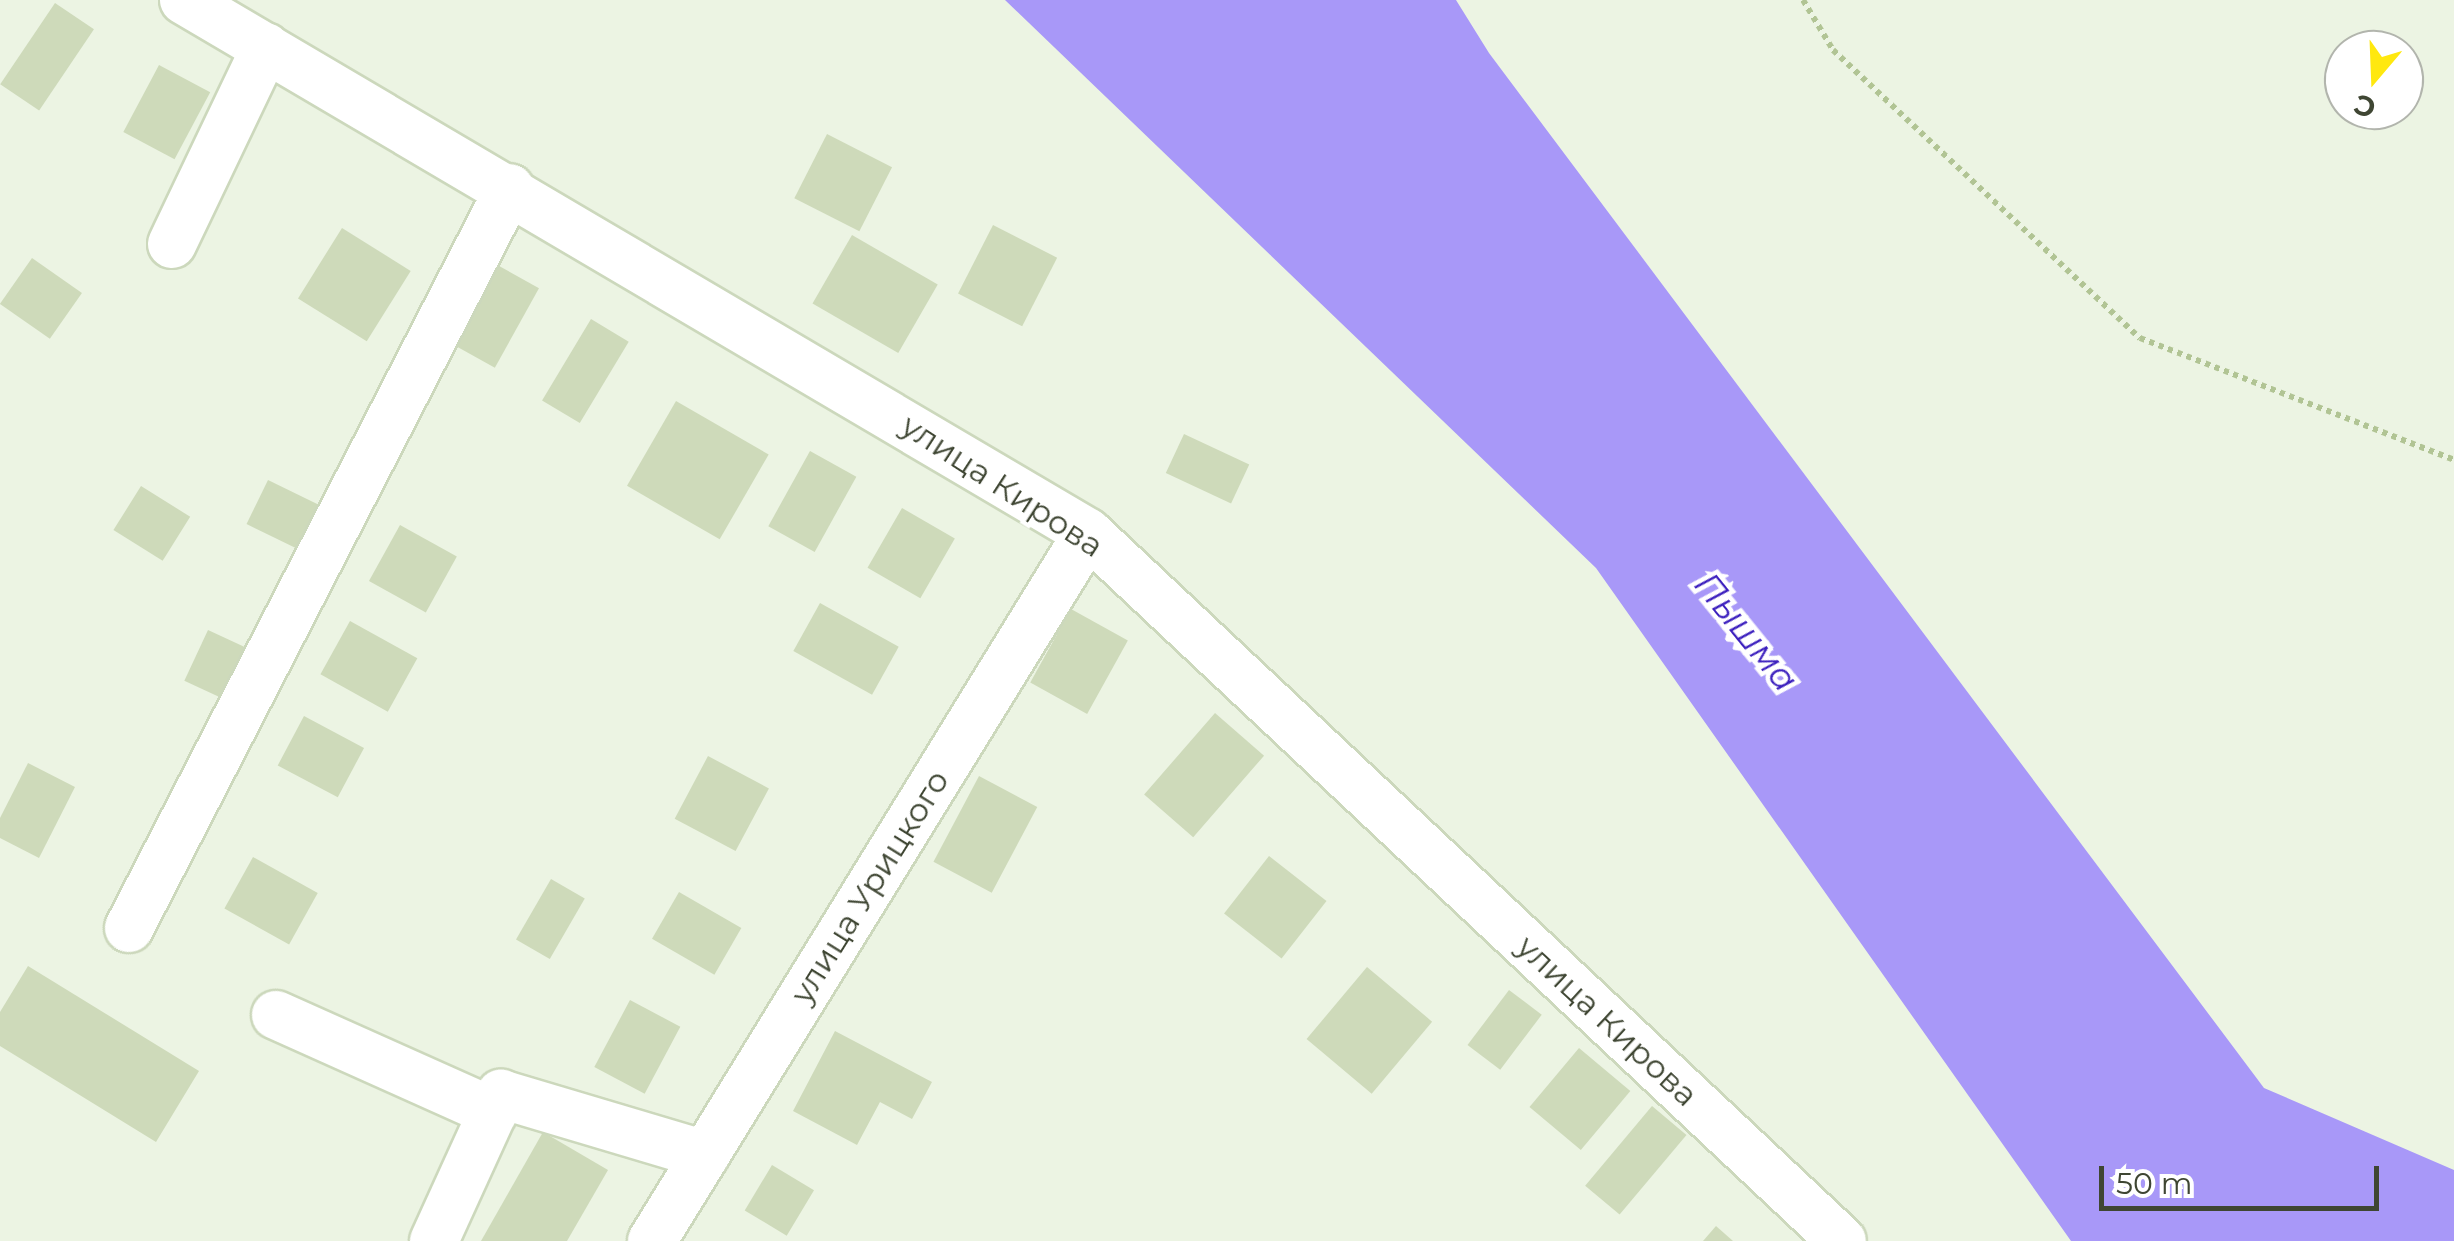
<!DOCTYPE html>
<meta charset="utf-8">
<style>
body{margin:0}
#map{position:relative;width:2454px;height:1241px;overflow:hidden;background:#ecf4e3;font-family:Montserrat,sans-serif}
div>[style]{position:absolute}
.water>*{inset:0;background:#a898f8}
.building>*{inset:0;background:#cedaba;transform-origin:0 0}
.path>*{height:6px;margin-top:-3px;transform-origin:0;background:repeating-linear-gradient(90deg,#b1c494 0 5px,transparent 0 10px)}
.roads{filter:drop-shadow(2px 0 #ccd8bc) drop-shadow(-2px 0 #ccd8bc) drop-shadow(0 2px #ccd8bc) drop-shadow(0 -2px #ccd8bc)}
.minor>*{height:48px;margin:-24px;padding:0 24px;transform-origin:24px;border-radius:24px;background:#fff}
span{translate:-50% -50%;white-space:nowrap;text-align:center;line-height:1.15;-webkit-text-stroke:9px #fff;paint-order:stroke}
.street-label{font-size:32px;color:#3f4633}
.water-label{font-size:35px;color:#3c20be;font-style:italic}
.north{position:absolute;left:2324px;top:30px;width:100px;height:100px;box-sizing:border-box;background:#fff;border:2px solid #b2b5ad;border-radius:50%;rotate:199deg;font-size:28px;font-weight:700;line-height:40px;text-align:center;color:#3f4633}
.north::after{content:'';display:block;margin:auto;width:35px;height:45px;background:#ffe80f;clip-path:polygon(50% 0,100% 100%,50% 72%,0 100%)}
.scale{position:absolute;left:2099px;top:1166px;width:280px;height:45px;box-sizing:border-box;border:5px solid #3f4633;border-top:0;padding-left:12px;font-size:30px;line-height:35px;white-space:nowrap;color:#3f4633;-webkit-text-stroke:8px #fff;paint-order:stroke}
</style>
<div id="map">
<div class="water">
<i style="clip-path:polygon(1005px 0,1456px 0,1489px 53px,2264px 1088px,2454px 1170px,2454px 1241px,2071px 1241px,1596px 568px)"></i>
</div>
<div class="building">
<i style="left:55px;top:3px;width:47px;height:98px;rotate:34deg"></i>
<i style="left:159px;top:65px;width:58px;height:76px;rotate:28deg"></i>
<i style="left:827px;top:134px;width:73px;height:72px;rotate:27deg"></i>
<i style="left:993px;top:225px;width:72px;height:77px;rotate:27deg"></i>
<i style="left:342px;top:228px;width:81px;height:83px;rotate:32deg"></i>
<i style="left:852px;top:235px;width:99px;height:79px;rotate:30deg"></i>
<i style="left:32px;top:258px;width:61px;height:56px;rotate:35deg"></i>
<i style="left:490px;top:261px;width:56px;height:91px;rotate:29deg"></i>
<i style="left:591px;top:319px;width:44px;height:95px;rotate:31deg"></i>
<i style="left:676px;top:401px;width:107px;height:98px;rotate:30deg"></i>
<i style="left:1184px;top:434px;width:72px;height:43px;rotate:25deg"></i>
<i style="left:810px;top:451px;width:53px;height:86px;rotate:29deg"></i>
<i style="left:268px;top:480px;width:61px;height:49px;rotate:26deg"></i>
<i style="left:141px;top:486px;width:58px;height:52px;rotate:32deg"></i>
<i style="left:902px;top:508px;width:61px;height:69px;rotate:30deg"></i>
<i style="left:400px;top:525px;width:65px;height:64px;rotate:29deg"></i>
<i style="left:820px;top:603px;width:90px;height:55px;rotate:29deg"></i>
<i style="left:1071px;top:609px;width:65px;height:84px;rotate:29deg"></i>
<i style="left:350px;top:621px;width:77px;height:61px;rotate:29deg"></i>
<i style="left:208px;top:630px;width:47px;height:56px;rotate:25deg"></i>
<i style="left:1215px;top:713px;width:65px;height:108px;rotate:41deg"></i>
<i style="left:304px;top:716px;width:68px;height:56px;rotate:28deg"></i>
<i style="left:708px;top:756px;width:69px;height:71px;rotate:28deg"></i>
<i style="clip-path:polygon(28px 763px,75px 787px,39px 858px,0 838px,0 818px)"></i>
<i style="left:979px;top:776px;width:66px;height:97px;rotate:28deg"></i>
<i style="left:1269px;top:856px;width:73px;height:73px;rotate:38deg"></i>
<i style="left:253px;top:857px;width:74px;height:59px;rotate:29deg"></i>
<i style="left:551px;top:879px;width:39px;height:70px;rotate:30deg"></i>
<i style="left:679px;top:892px;width:72px;height:54px;rotate:30deg"></i>
<i style="clip-path:polygon(28px 966px,199px 1071px,156px 1142px,0 1046px,0 1012px)"></i>
<i style="left:1367px;top:967px;width:85px;height:94px;rotate:40deg"></i>
<i style="left:1509px;top:990px;width:41px;height:69px;rotate:37deg"></i>
<i style="left:630px;top:1000px;width:57px;height:76px;rotate:28deg"></i>
<i style="clip-path:polygon(835px 1031px,932px 1082px,912px 1119px,880px 1102px,857px 1145px,793px 1111px)"></i>
<i style="left:1579px;top:1048px;width:67px;height:77px;rotate:40deg"></i>
<i style="left:1652px;top:1106px;width:45px;height:104px;rotate:40deg"></i>
<i style="clip-path:polygon(543px 1132px,608px 1170px,567px 1241px,481px 1241px)"></i>
<i style="left:772px;top:1165px;width:49px;height:53px;rotate:31deg"></i>
<i style="clip-path:polygon(1716px 1226px,1733px 1241px,1703px 1241px)"></i>
</div>
<div class="path">
<i style="left:1803px;top:0;width:58px;rotate:59deg"></i>
<i style="left:1833px;top:50px;width:421px;rotate:43.2deg"></i>
<i style="left:2140px;top:338px;width:337px;rotate:21.2deg"></i>
</div>
<div class="roads">
<div class="minor">
<i style="left:184px;top:0;width:1049px;rotate:30.52deg"></i>
<i style="left:1088px;top:533px;width:1034px;rotate:43.2deg"></i>
<i style="left:172px;top:244px;width:218px;rotate:-64.5deg"></i>
<i style="left:129px;top:928px;width:832px;rotate:-62.76deg"></i>
<i style="left:276px;top:1015px;width:238px;rotate:24.1deg"></i>
<i style="left:434px;top:1241px;width:162px;rotate:-65.5deg"></i>
<i style="left:501px;top:1094px;width:213px;rotate:16.6deg"></i>
<i style="left:652px;top:1241px;width:831px;rotate:-58.37deg"></i>
</div>
</div>
<div class="street-label">
<span style="left:1002px;top:486px;rotate:33deg">улица Кирова</span>
<span style="left:870px;top:887px;rotate:-58deg">улица Урицкого</span>
<span style="left:1607px;top:1021px;rotate:43deg">улица Кирова</span>
</div>
<div class="water-label">
<span style="left:1746px;top:632px;rotate:51deg">Пышма</span>
</div>
<div class="north">С</div>
<div class="scale">50 m</div>
</div>
